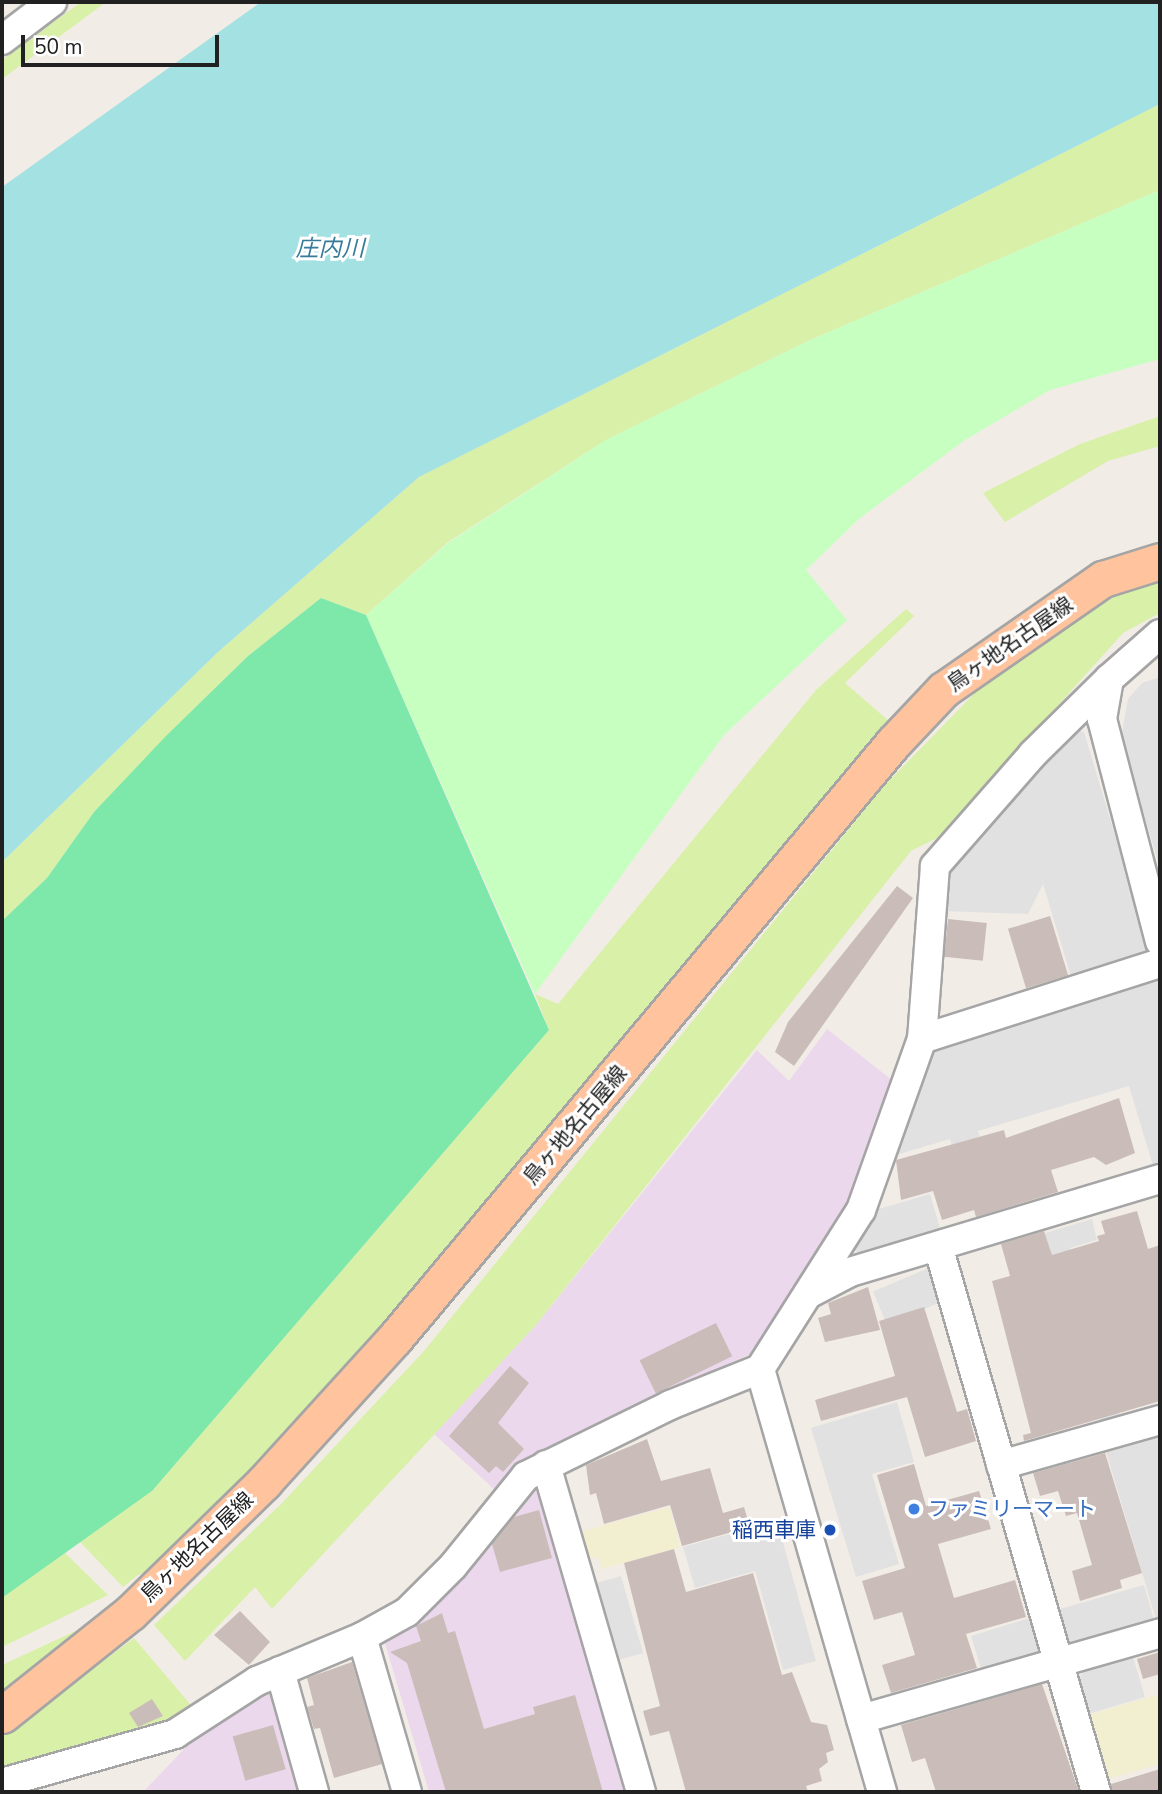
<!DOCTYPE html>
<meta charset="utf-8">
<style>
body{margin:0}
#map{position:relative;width:1162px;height:1794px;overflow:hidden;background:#f2ece6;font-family:"Nunito Sans","Noto Sans JP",sans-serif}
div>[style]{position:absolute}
.industrial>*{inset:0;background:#ecd8ec}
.farmland>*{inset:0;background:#f2eed0}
.grass>*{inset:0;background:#d9f0a8}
.park>*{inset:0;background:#c7ffc1}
.pitch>*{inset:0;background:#7de8aa}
.parking>*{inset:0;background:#e1e1e1;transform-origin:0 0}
.water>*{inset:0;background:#a3e1e3}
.building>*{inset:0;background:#cabdb9;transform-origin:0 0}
.roads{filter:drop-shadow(2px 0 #a5a5a5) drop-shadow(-2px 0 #a5a5a5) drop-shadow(0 2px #a5a5a5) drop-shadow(0 -2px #a5a5a5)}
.minor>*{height:28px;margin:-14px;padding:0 14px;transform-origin:14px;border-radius:14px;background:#fff}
.major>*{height:35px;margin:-17.5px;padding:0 17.5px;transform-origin:17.5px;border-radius:17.5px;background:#ffc39e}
.dots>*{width:19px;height:19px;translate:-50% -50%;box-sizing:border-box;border:4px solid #fff;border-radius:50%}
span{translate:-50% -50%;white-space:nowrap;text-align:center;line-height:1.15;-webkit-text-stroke:6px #fff;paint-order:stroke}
.street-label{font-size:21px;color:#212121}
.shop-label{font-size:21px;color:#366cbe}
.left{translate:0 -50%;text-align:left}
.transit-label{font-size:21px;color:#164399}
.right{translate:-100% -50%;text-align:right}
.water-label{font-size:23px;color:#387b99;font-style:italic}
.frame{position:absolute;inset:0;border:4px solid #212121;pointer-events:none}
.scale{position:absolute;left:21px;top:35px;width:198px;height:32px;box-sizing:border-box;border:4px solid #212121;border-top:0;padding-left:9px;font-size:21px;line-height:24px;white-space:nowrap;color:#212121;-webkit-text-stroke:5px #fff;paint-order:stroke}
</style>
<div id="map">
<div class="industrial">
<i style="clip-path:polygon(827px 1029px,897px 1084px,852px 1209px,776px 1322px,750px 1354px,538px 1453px,495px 1490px,434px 1434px,536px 1325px,757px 1050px,789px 1081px)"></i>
<i style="clip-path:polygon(531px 1488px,545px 1494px,630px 1792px,429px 1792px,385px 1643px)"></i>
<i style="clip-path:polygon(270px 1682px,304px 1792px,143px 1792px,210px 1722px)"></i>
</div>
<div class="farmland">
<i style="clip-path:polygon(669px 1507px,680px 1547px,602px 1569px,598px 1557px,587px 1560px,579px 1532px)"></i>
<i style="clip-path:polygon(1160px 1694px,1160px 1764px,1105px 1780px,1087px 1715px)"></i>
</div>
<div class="grass">
<i style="clip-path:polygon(81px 2px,106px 2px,2px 79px,2px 60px)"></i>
<i style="clip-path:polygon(1160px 104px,1160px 190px,808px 341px,606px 440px,448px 542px,366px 615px,321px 598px,248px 656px,167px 736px,94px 812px,47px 878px,2px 921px,2px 862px,218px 652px,419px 477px)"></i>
<i style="clip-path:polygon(1160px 416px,1160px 446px,1108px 461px,1005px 522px,983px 493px,1080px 444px)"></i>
<i style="clip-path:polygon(1160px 575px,1160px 613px,1123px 633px,941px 836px,911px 851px,536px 1325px,272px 1609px,255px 1587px,185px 1661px,154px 1625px,282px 1503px,424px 1351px,883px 787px,1022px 645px,1119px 590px)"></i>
<i style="clip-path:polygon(906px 609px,914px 616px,845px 683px,889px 721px,506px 1183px,234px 1493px,164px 1567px,138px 1575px,123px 1587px,80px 1542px,152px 1491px,549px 1030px,535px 994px,558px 1004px,816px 690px)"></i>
<i style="clip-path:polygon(65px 1553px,108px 1595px,2px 1647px,2px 1598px)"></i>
<i style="clip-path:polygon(97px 1621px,2px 1700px,2px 1665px)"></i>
<i style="clip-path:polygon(134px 1638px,195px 1710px,159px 1728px,2px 1772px,2px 1737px)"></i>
</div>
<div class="park">
<i style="clip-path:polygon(1160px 190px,1160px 359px,1050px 390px,965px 440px,860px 518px,806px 570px,847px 620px,724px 735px,535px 994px,366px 615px,448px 543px,606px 440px,808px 341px)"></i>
</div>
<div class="pitch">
<i style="clip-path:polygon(321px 598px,366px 615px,549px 1030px,152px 1491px,2px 1598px,2px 921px,47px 878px,94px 812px,166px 736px,248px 656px)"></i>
</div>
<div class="parking">
<i style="clip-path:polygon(1160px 677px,1160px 868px,1121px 738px,1128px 699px,1142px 683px)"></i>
<i style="clip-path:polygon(1074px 730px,1084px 732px,1150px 952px,1073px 983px,1043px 884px,1028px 914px,943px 911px,946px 879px,954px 861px)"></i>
<i style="clip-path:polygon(1151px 977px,1160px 981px,1160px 1167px,1154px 1169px,1129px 1086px,978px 1131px,998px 1197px,970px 1206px,950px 1139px,896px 1155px,934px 1042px)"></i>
<i style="clip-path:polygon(930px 1194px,941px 1232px,861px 1256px,851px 1247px,872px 1211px)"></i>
<i style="clip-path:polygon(1092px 1219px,1097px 1240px,1070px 1248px,1123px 1426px,1104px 1431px,1045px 1233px)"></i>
<i style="left:931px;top:1267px;width:36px;height:63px;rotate:67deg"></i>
<i style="clip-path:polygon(897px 1402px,914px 1462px,872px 1474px,899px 1564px,856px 1577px,811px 1428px)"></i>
<i style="clip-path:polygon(1160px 1432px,1160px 1625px,1158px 1626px,1105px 1448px)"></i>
<i style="clip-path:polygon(777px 1521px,816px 1661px,783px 1670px,755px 1571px,695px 1588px,683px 1547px)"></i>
<i style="left:621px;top:1576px;width:80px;height:29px;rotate:74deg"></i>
<i style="left:1144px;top:1585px;width:43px;height:90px;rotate:74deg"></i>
<i style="clip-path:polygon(1036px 1616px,1046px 1649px,1040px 1659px,983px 1675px,971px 1636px)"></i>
<i style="clip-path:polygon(1133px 1657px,1145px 1697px,1088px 1714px,1078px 1681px,1082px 1673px)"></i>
</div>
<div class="water">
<i style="clip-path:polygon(261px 2px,1160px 2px,1160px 104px,419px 477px,218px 652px,2px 862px,2px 187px)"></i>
</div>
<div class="building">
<i style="clip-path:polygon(897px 886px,913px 898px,794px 1066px,775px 1052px,788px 1022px)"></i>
<i style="left:1050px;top:916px;width:62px;height:44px;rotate:73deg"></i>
<i style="left:948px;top:919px;width:39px;height:38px;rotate:6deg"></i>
<i style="clip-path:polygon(1119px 1098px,1135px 1153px,1106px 1165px,1094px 1157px,1051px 1170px,1058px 1192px,976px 1217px,974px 1210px,942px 1220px,933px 1191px,901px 1200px,896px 1160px,1004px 1130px,1006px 1138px)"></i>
<i style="clip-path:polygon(1137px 1211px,1148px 1249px,1160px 1245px,1160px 1401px,1024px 1441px,1023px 1435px,1031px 1433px,992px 1281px,1010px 1276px,1001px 1244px,1044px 1231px,1052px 1255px,1099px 1241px,1097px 1236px,1105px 1234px,1101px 1221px)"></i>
<i style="clip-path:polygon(868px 1287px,880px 1330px,825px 1342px,818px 1318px,831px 1314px,828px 1303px)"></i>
<i style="clip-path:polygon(924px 1307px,957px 1412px,967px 1409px,976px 1441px,925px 1457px,907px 1397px,821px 1421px,815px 1400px,895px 1376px,879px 1321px)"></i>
<i style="left:716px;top:1323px;width:37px;height:85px;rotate:64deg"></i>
<i style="clip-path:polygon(510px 1366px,529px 1383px,498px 1423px,524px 1449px,503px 1472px,496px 1466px,489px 1473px,449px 1436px)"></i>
<i style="clip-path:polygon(647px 1439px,661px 1481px,710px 1468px,723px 1513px,744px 1507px,750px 1527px,682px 1546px,670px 1505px,604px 1524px,596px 1493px,590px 1495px,586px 1465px)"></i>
<i style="clip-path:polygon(1105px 1453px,1142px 1573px,1120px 1580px,1122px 1588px,1080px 1601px,1072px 1571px,1092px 1565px,1077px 1513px,1066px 1516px,1058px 1491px,1040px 1496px,1033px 1473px)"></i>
<i style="clip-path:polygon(914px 1464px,926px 1506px,979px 1491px,991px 1529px,938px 1544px,954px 1598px,1015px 1580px,1026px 1617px,966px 1634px,977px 1668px,891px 1693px,882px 1665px,915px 1655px,902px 1612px,874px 1620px,862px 1581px,905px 1568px,877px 1475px)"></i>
<i style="clip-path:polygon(539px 1510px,552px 1558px,500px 1572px,492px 1544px,514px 1517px)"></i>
<i style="clip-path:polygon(674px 1549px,686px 1592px,753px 1573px,782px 1675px,792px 1672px,811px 1722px,827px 1725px,834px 1750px,826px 1753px,828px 1762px,819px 1769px,822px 1781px,806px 1786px,808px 1792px,686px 1792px,669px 1731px,650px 1736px,643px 1711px,660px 1706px,624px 1563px)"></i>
<i style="clip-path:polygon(240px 1611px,270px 1642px,249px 1665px,214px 1635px)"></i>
<i style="clip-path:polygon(442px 1613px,448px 1633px,455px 1631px,484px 1729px,535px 1714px,533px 1707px,575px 1695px,603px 1792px,446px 1792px,407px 1663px,390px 1652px,421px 1641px,416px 1626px)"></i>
<i style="clip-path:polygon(1160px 1652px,1160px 1674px,1143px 1679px,1137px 1659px)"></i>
<i style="clip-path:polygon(352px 1662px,382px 1764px,334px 1778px,320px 1728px,314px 1729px,307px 1707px,314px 1705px,307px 1678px)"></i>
<i style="clip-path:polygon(1042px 1684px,1079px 1792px,936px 1792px,925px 1758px,912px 1762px,901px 1725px)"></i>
<i style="clip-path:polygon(152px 1699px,163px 1716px,138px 1727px,129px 1713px)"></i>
<i style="left:273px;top:1725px;width:46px;height:42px;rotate:74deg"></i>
<i style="clip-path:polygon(1160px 1769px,1160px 1792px,1112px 1792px,1111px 1784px)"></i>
</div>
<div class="roads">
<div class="minor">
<i style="left:2px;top:40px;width:63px;rotate:-37.2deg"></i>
<i style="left:1160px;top:634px;width:68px;rotate:138.6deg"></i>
<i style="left:1109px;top:679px;width:41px;rotate:99.9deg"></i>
<i style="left:1102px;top:719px;width:230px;rotate:75.4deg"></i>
<i style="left:922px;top:1039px;width:250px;rotate:-17.7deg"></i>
<i style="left:938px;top:1246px;width:568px;rotate:73.86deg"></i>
<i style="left:808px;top:1294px;width:47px;rotate:-27.6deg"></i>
<i style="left:850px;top:1272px;width:324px;rotate:-16.7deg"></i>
<i style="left:760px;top:1369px;width:440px;rotate:73.9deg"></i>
<i style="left:546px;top:1465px;width:341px;rotate:73.8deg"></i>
<i style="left:1001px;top:1465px;width:165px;rotate:-15.8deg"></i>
<i style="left:362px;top:1637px;width:161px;rotate:73.8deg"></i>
<i style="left:280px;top:1671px;width:126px;rotate:74.3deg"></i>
<i style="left:861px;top:1719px;width:311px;rotate:-16deg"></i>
<i style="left:2px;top:1783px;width:180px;rotate:-15.8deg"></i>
<i style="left:175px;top:1734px;width:98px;rotate:-32.9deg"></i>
<i style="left:257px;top:1681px;width:114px;rotate:-22.7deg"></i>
<i style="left:362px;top:1637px;width:51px;rotate:-29.1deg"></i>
<i style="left:407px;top:1612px;width:65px;rotate:-45deg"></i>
<i style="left:453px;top:1566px;width:116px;rotate:-51deg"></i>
<i style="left:526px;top:1476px;width:161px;rotate:-26.2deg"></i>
<i style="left:670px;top:1405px;width:97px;rotate:-21.8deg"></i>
<i style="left:760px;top:1369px;width:188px;rotate:-57.6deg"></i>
<i style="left:861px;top:1210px;width:182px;rotate:-70.4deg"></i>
<i style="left:922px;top:1039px;width:173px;rotate:-85.7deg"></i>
<i style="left:935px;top:866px;width:149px;rotate:-48.8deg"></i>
<i style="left:1033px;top:754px;width:107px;rotate:-44.6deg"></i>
</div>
<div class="major">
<i style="left:2px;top:1715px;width:165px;rotate:-38.6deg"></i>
<i style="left:131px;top:1612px;width:186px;rotate:-44.3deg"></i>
<i style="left:264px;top:1482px;width:195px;rotate:-47.7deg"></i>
<i style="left:395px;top:1338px;width:776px;rotate:-50.07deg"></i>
<i style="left:893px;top:743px;width:73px;rotate:-46.7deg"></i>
<i style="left:943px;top:690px;width:195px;rotate:-34.8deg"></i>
<i style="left:1103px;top:579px;width:60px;rotate:-17.5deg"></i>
</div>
</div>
<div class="dots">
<i style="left:914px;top:1509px;background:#3f7fe0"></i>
<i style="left:830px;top:1530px;background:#1a4fb4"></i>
</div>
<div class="street-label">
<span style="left:1010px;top:644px;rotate:-35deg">鳥ヶ地名古屋線</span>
<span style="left:575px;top:1125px;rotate:-50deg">鳥ヶ地名古屋線</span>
<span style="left:197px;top:1547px;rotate:-44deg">鳥ヶ地名古屋線</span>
</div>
<div class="shop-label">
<span class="left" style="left:928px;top:1509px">ファミリーマート</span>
</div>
<div class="transit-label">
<span class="right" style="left:816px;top:1530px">稲西車庫</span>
</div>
<div class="water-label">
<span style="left:330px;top:249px">庄内川</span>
</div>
<div class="frame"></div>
<div class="scale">50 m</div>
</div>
